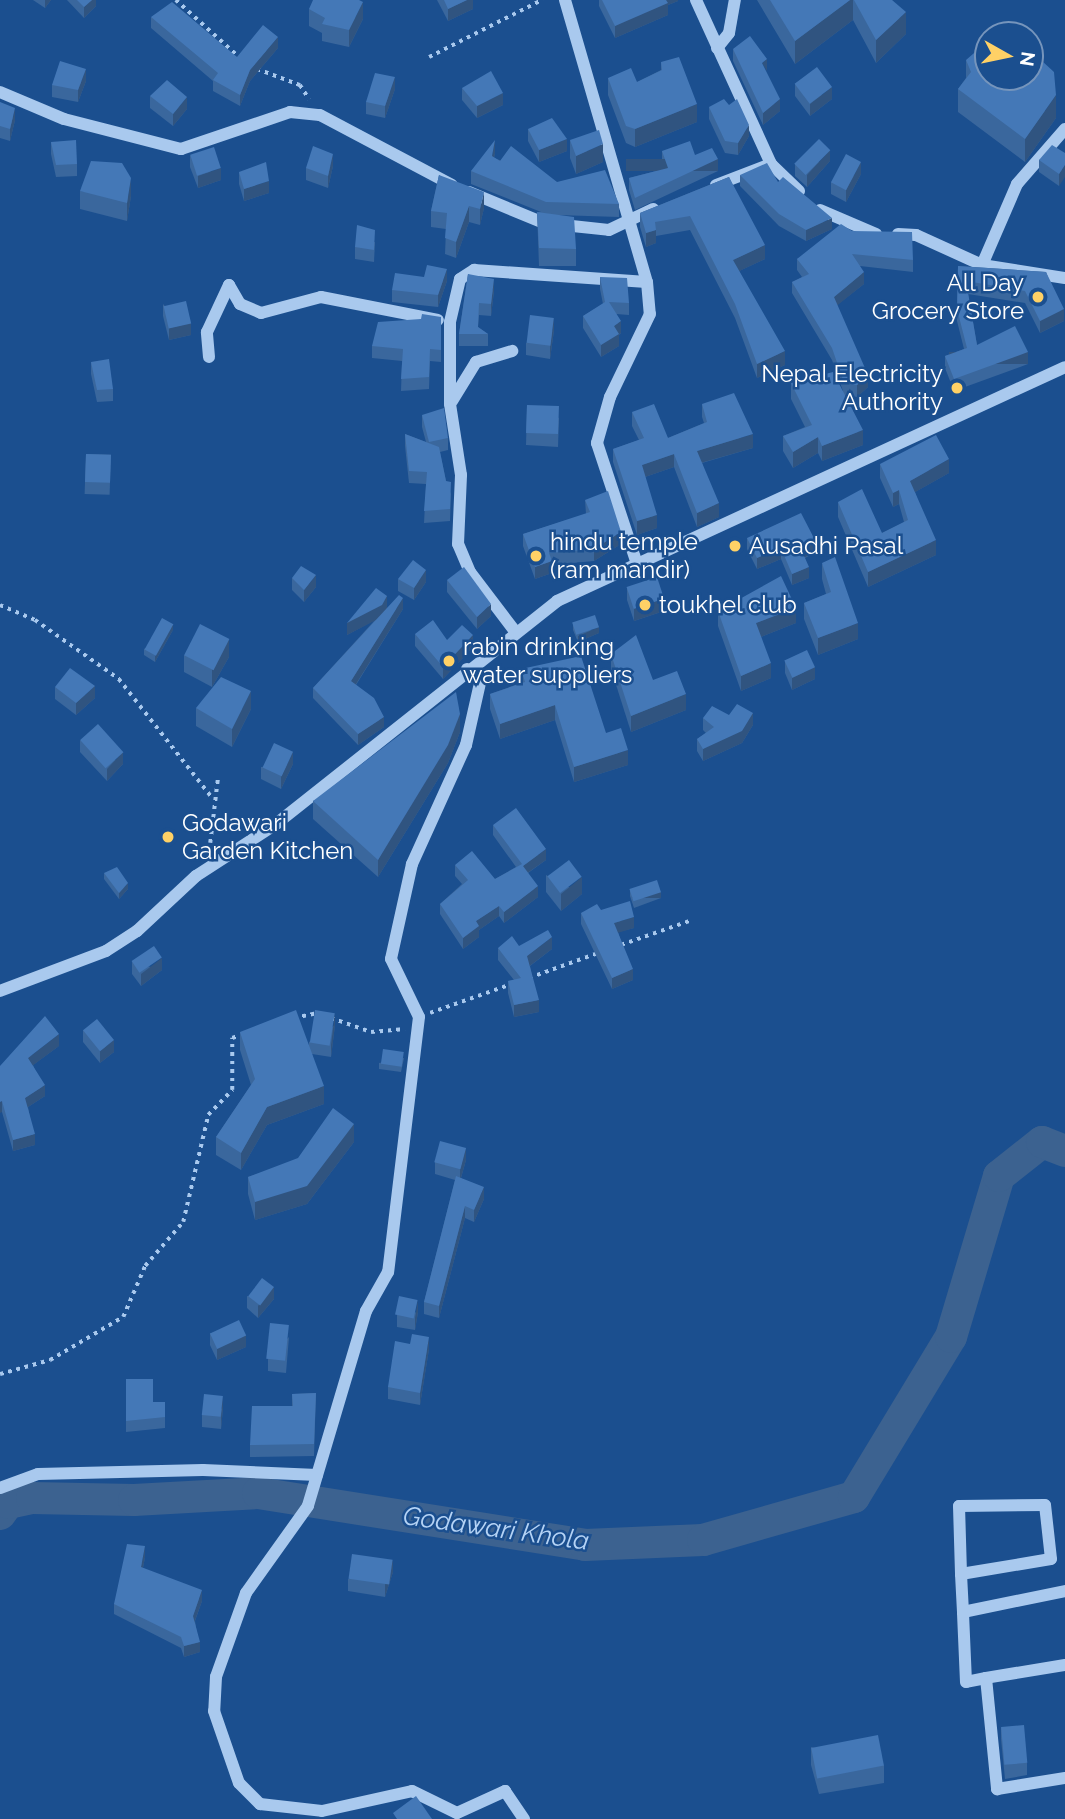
<!DOCTYPE html>
<style>
body{margin:0}
#map{position:relative;width:1065px;height:1819px;overflow:hidden;background:#1b4f8f;font-family:Raleway,sans-serif}
div>[style]{position:absolute}
.river>*{height:32px;margin:-16px;padding:0 16px;transform-origin:16px;border-radius:16px;background:#3c6290}
.path>*{height:3.5px;margin-top:-1.75px;transform-origin:0;background:repeating-linear-gradient(90deg,#a9c9ee 0 3.5px,transparent 0 8.5px)}
.minor>*{height:12px;margin:-6px;padding:0 6px;transform-origin:6px;border-radius:6px;background:#a9c9ee}
.wall>*{inset:0;background:#3a679d;transform-origin:0 0}
.shaded-wall>*{inset:0;background:#305480;transform-origin:0 0}
.building>*{inset:0;background:#4478b7;transform-origin:0 0}
.dots>*{width:19px;height:19px;translate:-50% -50%;box-sizing:border-box;border:4px solid #1b4f8f;border-radius:50%}
span{translate:-50% -50%;white-space:nowrap;text-align:center;line-height:1.15;-webkit-text-stroke:5px #1b4f8f;paint-order:stroke}
.poi-label{font-size:24px;color:#fff}
.right{translate:-100% -50%;text-align:right}
.left{translate:0 -50%;text-align:left}
.water-label{font-size:26px;color:#b5d3f5;font-style:italic}
.north{position:absolute;left:974px;top:21px;width:70px;height:70px;box-sizing:border-box;background:#1b4f8f;border:2px solid #7695bc;border-radius:50%;rotate:99deg;font-size:19px;font-weight:700;line-height:28px;text-align:center;color:#fff}
.north::after{content:'';display:block;margin:auto;width:24px;height:32px;background:#ffd166;clip-path:polygon(50% 0,100% 100%,50% 72%,0 100%)}
</style>
<div id="map">
<div class="river">
<i style="left:0;top:1514px;width:14px;rotate:-54deg"></i>
<i style="left:8px;top:1503px;width:25px;rotate:-12deg"></i>
<i style="left:32px;top:1498px;width:102px;rotate:1.1deg"></i>
<i style="left:134px;top:1500px;width:124px;rotate:-3.2deg"></i>
<i style="left:258px;top:1493px;width:331px;rotate:9deg"></i>
<i style="left:585px;top:1545px;width:118px;rotate:-2.4deg"></i>
<i style="left:703px;top:1540px;width:157px;rotate:-15.9deg"></i>
<i style="left:854px;top:1497px;width:187px;rotate:-58.8deg"></i>
<i style="left:951px;top:1337px;width:168px;rotate:-73.4deg"></i>
<i style="left:999px;top:1176px;width:55px;rotate:-38.3deg"></i>
<i style="left:1042px;top:1142px;width:25px;rotate:21deg"></i>
</div>
<div class="path">
<i style="left:176px;top:0;width:85px;rotate:42.1deg"></i>
<i style="left:429px;top:57px;width:127px;rotate:-26.8deg"></i>
<i style="left:257px;top:69px;width:46px;rotate:20.4deg"></i>
<i style="left:300px;top:85px;width:17px;rotate:57deg"></i>
<i style="left:0;top:605px;width:38px;rotate:23deg"></i>
<i style="left:35px;top:620px;width:103px;rotate:35.1deg"></i>
<i style="left:119px;top:679px;width:152px;rotate:51.9deg"></i>
<i style="left:215px;top:849px;width:8px;rotate:-130deg"></i>
<i style="left:210px;top:843px;width:67px;rotate:-83.2deg"></i>
<i style="left:621px;top:945px;width:75px;rotate:-19.4deg"></i>
<i style="left:529px;top:978px;width:73px;rotate:-19.9deg"></i>
<i style="left:430px;top:1013px;width:87px;rotate:-19.5deg"></i>
<i style="left:294px;top:1018px;width:24px;rotate:-12deg"></i>
<i style="left:331px;top:1018px;width:42px;rotate:19.3deg"></i>
<i style="left:371px;top:1032px;width:34px;rotate:-5deg"></i>
<i style="left:0;top:1374px;width:52px;rotate:-15.6deg"></i>
<i style="left:50px;top:1360px;width:85px;rotate:-30.5deg"></i>
<i style="left:123px;top:1317px;width:56px;rotate:-66.7deg"></i>
<i style="left:145px;top:1266px;width:58px;rotate:-49.2deg"></i>
<i style="left:183px;top:1222px;width:110px;rotate:-76.8deg"></i>
<i style="left:208px;top:1115px;width:35px;rotate:-46deg"></i>
<i style="left:232px;top:1090px;width:52px;rotate:-90deg"></i>
<i style="left:232px;top:1038px;width:13px;rotate:-18deg"></i>
</div>
<div class="minor">
<i style="left:565px;top:0;width:294px;rotate:73.8deg"></i>
<i style="left:647px;top:282px;width:32px;rotate:85deg"></i>
<i style="left:650px;top:314px;width:92px;rotate:115.7deg"></i>
<i style="left:610px;top:397px;width:48px;rotate:105.8deg"></i>
<i style="left:597px;top:443px;width:131px;rotate:71.7deg"></i>
<i style="left:696px;top:0;width:180px;rotate:65.4deg"></i>
<i style="left:771px;top:164px;width:39px;rotate:44deg"></i>
<i style="left:717px;top:48px;width:19px;rotate:-51deg"></i>
<i style="left:729px;top:33px;width:34px;rotate:-80deg"></i>
<i style="left:0;top:92px;width:69px;rotate:22.9deg"></i>
<i style="left:64px;top:119px;width:121px;rotate:14.4deg"></i>
<i style="left:181px;top:149px;width:115px;rotate:-18.7deg"></i>
<i style="left:290px;top:112px;width:30px;rotate:6deg"></i>
<i style="left:320px;top:115px;width:149px;rotate:27.9deg"></i>
<i style="left:716px;top:185px;width:59px;rotate:-20.9deg"></i>
<i style="left:469px;top:192px;width:81px;rotate:22.5deg"></i>
<i style="left:544px;top:223px;width:65px;rotate:6.1deg"></i>
<i style="left:609px;top:230px;width:49px;rotate:-25.5deg"></i>
<i style="left:820px;top:210px;width:61px;rotate:23.2deg"></i>
<i style="left:898px;top:234px;width:18px;rotate:3deg"></i>
<i style="left:916px;top:235px;width:72px;rotate:24.4deg"></i>
<i style="left:982px;top:265px;width:84px;rotate:8.9deg"></i>
<i style="left:982px;top:265px;width:88px;rotate:-66.6deg"></i>
<i style="left:1017px;top:184px;width:73px;rotate:-48.9deg"></i>
<i style="left:209px;top:357px;width:25px;rotate:-95deg"></i>
<i style="left:207px;top:332px;width:52px;rotate:-64.9deg"></i>
<i style="left:229px;top:285px;width:22px;rotate:60deg"></i>
<i style="left:240px;top:304px;width:23px;rotate:23deg"></i>
<i style="left:261px;top:313px;width:62px;rotate:-14.9deg"></i>
<i style="left:321px;top:297px;width:119px;rotate:11.1deg"></i>
<i style="left:452px;top:401px;width:46px;rotate:-58.4deg"></i>
<i style="left:476px;top:362px;width:38px;rotate:-17deg"></i>
<i style="left:514px;top:630px;width:73px;rotate:-127.2deg"></i>
<i style="left:470px;top:572px;width:30px;rotate:-113deg"></i>
<i style="left:458px;top:544px;width:69px;rotate:-87.5deg"></i>
<i style="left:461px;top:475px;width:72px;rotate:-98.8deg"></i>
<i style="left:450px;top:404px;width:82px;rotate:-90deg"></i>
<i style="left:450px;top:322px;width:44px;rotate:-76.9deg"></i>
<i style="left:460px;top:279px;width:17px;rotate:-33deg"></i>
<i style="left:474px;top:270px;width:173px;rotate:4deg"></i>
<i style="left:467px;top:669px;width:19px;rotate:47deg"></i>
<i style="left:480px;top:683px;width:64px;rotate:102.7deg"></i>
<i style="left:466px;top:745px;width:131px;rotate:114.4deg"></i>
<i style="left:412px;top:864px;width:97px;rotate:102.5deg"></i>
<i style="left:391px;top:959px;width:64px;rotate:64.2deg"></i>
<i style="left:419px;top:1017px;width:257px;rotate:96.9deg"></i>
<i style="left:388px;top:1272px;width:45px;rotate:119.4deg"></i>
<i style="left:366px;top:1311px;width:203px;rotate:106.6deg"></i>
<i style="left:308px;top:1506px;width:107px;rotate:125.5deg"></i>
<i style="left:246px;top:1593px;width:89px;rotate:109.7deg"></i>
<i style="left:216px;top:1677px;width:34px;rotate:93deg"></i>
<i style="left:214px;top:1711px;width:76px;rotate:70.9deg"></i>
<i style="left:239px;top:1783px;width:30px;rotate:45deg"></i>
<i style="left:260px;top:1804px;width:62px;rotate:6.4deg"></i>
<i style="left:322px;top:1811px;width:92px;rotate:-12.5deg"></i>
<i style="left:412px;top:1791px;width:50px;rotate:26.1deg"></i>
<i style="left:457px;top:1813px;width:53px;rotate:-24.6deg"></i>
<i style="left:505px;top:1791px;width:34px;rotate:56deg"></i>
<i style="left:0;top:991px;width:113px;rotate:-20.7deg"></i>
<i style="left:106px;top:951px;width:37px;rotate:-33deg"></i>
<i style="left:137px;top:931px;width:81px;rotate:-43deg"></i>
<i style="left:196px;top:876px;width:95px;rotate:-33deg"></i>
<i style="left:276px;top:824px;width:359px;rotate:-38.4deg"></i>
<i style="left:557px;top:601px;width:559px;rotate:-24.73deg"></i>
<i style="left:0;top:1488px;width:40px;rotate:-20.2deg"></i>
<i style="left:38px;top:1474px;width:165px;rotate:-1.4deg"></i>
<i style="left:203px;top:1470px;width:114px;rotate:2.5deg"></i>
<i style="left:961px;top:1574px;width:91px;rotate:-9.5deg"></i>
<i style="left:1051px;top:1559px;width:54px;rotate:-96.3deg"></i>
<i style="left:1045px;top:1505px;width:86px;rotate:179.3deg"></i>
<i style="left:959px;top:1506px;width:68px;rotate:88.3deg"></i>
<i style="left:961px;top:1574px;width:38px;rotate:87deg"></i>
<i style="left:1065px;top:1665px;width:80px;rotate:170.7deg"></i>
<i style="left:986px;top:1678px;width:112px;rotate:84.3deg"></i>
<i style="left:997px;top:1789px;width:69px;rotate:-9.2deg"></i>
<i style="left:986px;top:1678px;width:20px;rotate:169deg"></i>
<i style="left:966px;top:1682px;width:70px;rotate:-92.5deg"></i>
<i style="left:963px;top:1612px;width:104px;rotate:-11.6deg"></i>
</div>
<div class="wall">
<i style="clip-path:polygon(33px 0,51px 0,45px 8px)"></i>
<i style="clip-path:polygon(67px 0,96px 0,96px 6px,84px 18px)"></i>
<i style="clip-path:polygon(437px 0,473px 0,473px 9px,448px 21px)"></i>
<i style="clip-path:polygon(599px 0,678px 0,678px 1px,668px 5px,668px 15px,615px 38px,599px 6px)"></i>
<i style="clip-path:polygon(757px 0,892px 0,906px 34px,876px 63px,853px 20px,795px 64px)"></i>
<i style="clip-path:polygon(309px 9px,363px 19px,349px 47px,322px 41px,322px 33px,309px 26px)"></i>
<i style="clip-path:polygon(151px 17px,237px 57px,278px 48px,250px 81px,240px 106px,213px 91px,213px 81px,151px 28px)"></i>
<i style="clip-path:polygon(733px 49px,780px 111px,763px 125px,733px 61px)"></i>
<i style="clip-path:polygon(966px 60px,1056px 118px,1025px 162px,958px 112px,958px 89px,966px 78px)"></i>
<i style="clip-path:polygon(661px 62px,697px 122px,635px 147px,626px 143px,608px 95px,608px 78px,637px 82px,661px 70px)"></i>
<i style="clip-path:polygon(86px 81px,78px 102px,52px 97px,52px 85px)"></i>
<i style="clip-path:polygon(795px 84px,832px 99px,810px 116px,795px 96px)"></i>
<i style="clip-path:polygon(462px 88px,503px 105px,477px 118px,462px 100px)"></i>
<i style="clip-path:polygon(395px 89px,385px 118px,366px 114px,366px 102px)"></i>
<i style="clip-path:polygon(150px 96px,187px 109px,173px 126px,150px 108px)"></i>
<i style="clip-path:polygon(0 102px,15px 120px,10px 141px,0 138px)"></i>
<i style="clip-path:polygon(709px 107px,749px 136px,738px 155px,725px 153px,709px 119px)"></i>
<i style="clip-path:polygon(528px 129px,567px 151px,539px 162px,528px 141px)"></i>
<i style="clip-path:polygon(570px 140px,603px 162px,576px 174px,570px 158px)"></i>
<i style="clip-path:polygon(51px 142px,77px 164px,77px 176px,56px 177px,51px 154px)"></i>
<i style="clip-path:polygon(662px 151px,695px 155px,718px 171px,635px 210px,629px 190px,629px 178px,664px 169px,662px 163px)"></i>
<i style="clip-path:polygon(495px 153px,494px 158px,557px 182px,619px 204px,619px 217px,557px 215px,576px 249px,576px 266px,539px 266px,537px 212px,541px 212px,471px 184px,471px 171px)"></i>
<i style="clip-path:polygon(1065px 153px,1059px 186px,1039px 172px,1039px 160px)"></i>
<i style="clip-path:polygon(190px 155px,221px 180px,198px 188px,190px 167px)"></i>
<i style="clip-path:polygon(830px 161px,807px 187px,795px 176px,795px 164px)"></i>
<i style="clip-path:polygon(333px 166px,328px 188px,306px 180px,306px 168px)"></i>
<i style="clip-path:polygon(239px 172px,269px 193px,244px 201px,239px 184px)"></i>
<i style="clip-path:polygon(861px 174px,846px 202px,831px 194px,831px 182px)"></i>
<i style="clip-path:polygon(439px 175px,484px 208px,480px 225px,469px 222px,456px 258px,445px 254px,446px 229px,431px 227px,431px 211px)"></i>
<i style="clip-path:polygon(740px 175px,778px 182px,832px 229px,806px 241px,779px 226px,740px 186px)"></i>
<i style="clip-path:polygon(729px 177px,765px 259px,739px 271px,785px 365px,757px 378px,735px 318px,690px 230px,656px 236px,656px 243px,646px 247px,640px 227px,640px 213px)"></i>
<i style="clip-path:polygon(80px 191px,131px 196px,127px 221px,80px 209px)"></i>
<i style="clip-path:polygon(852px 231px,913px 260px,913px 272px,860px 266px,864px 284px,837px 305px,868px 387px,857px 397px,845px 395px,863px 445px,822px 461px,818px 453px,793px 468px,783px 451px,783px 436px,805px 427px,791px 399px,791px 383px,843px 391px,832px 360px,792px 293px,792px 282px,802px 277px,797px 270px,797px 259px)"></i>
<i style="clip-path:polygon(375px 242px,374px 262px,355px 259px,355px 247px)"></i>
<i style="clip-path:polygon(958px 266px,1046px 272px,1064px 321px,1040px 333px,1025px 303px,968px 294px,977px 345px,1028px 364px,954px 391px,945px 368px,945px 356px,964px 349px,957px 321px)"></i>
<i style="clip-path:polygon(468px 274px,494px 291px,491px 316px,479px 315px,478px 327px,488px 334px,488px 346px,459px 346px,459px 334px)"></i>
<i style="clip-path:polygon(424px 277px,447px 281px,438px 307px,392px 302px,392px 290px)"></i>
<i style="clip-path:polygon(600px 277px,629px 303px,629px 315px,616px 314px,621px 333px,619px 335px,619px 346px,601px 357px,583px 328px,583px 316px,603px 304px,600px 289px)"></i>
<i style="clip-path:polygon(163px 304px,191px 335px,169px 340px,163px 316px)"></i>
<i style="clip-path:polygon(441px 317px,441px 362px,430px 361px,429px 389px,401px 391px,402px 361px,372px 358px,372px 346px,421px 319px)"></i>
<i style="clip-path:polygon(554px 330px,550px 359px,526px 355px,526px 343px)"></i>
<i style="clip-path:polygon(91px 362px,113px 389px,113px 401px,97px 402px,91px 374px)"></i>
<i style="clip-path:polygon(702px 404px,753px 448px,702px 463px,719px 517px,697px 527px,674px 467px,645px 477px,657px 528px,637px 535px,613px 462px,613px 449px,639px 440px,632px 426px,632px 412px,668px 438px,704px 423px,702px 417px)"></i>
<i style="clip-path:polygon(527px 405px,559px 418px,558px 447px,526px 445px)"></i>
<i style="clip-path:polygon(422px 415px,448px 438px,448px 450px,440px 452px,446px 481px,451px 494px,450px 521px,424px 523px,426px 484px,409px 483px,405px 446px,405px 434px,426px 442px,422px 427px)"></i>
<i style="left:86px;top:454px;width:25px;height:40px;rotate:2deg"></i>
<i style="clip-path:polygon(880px 464px,949px 473px,915px 492px,936px 555px,868px 587px,838px 517px,838px 502px,882px 533px,904px 522px,899px 504px,893px 507px,880px 478px)"></i>
<i style="clip-path:polygon(585px 500px,621px 544px,594px 561px,552px 565px,552px 573px,535px 579px,523px 546px,523px 534px,586px 514px)"></i>
<i style="clip-path:polygon(747px 538px,816px 552px,805px 558px,809px 578px,792px 585px,781px 559px,757px 569px,747px 549px)"></i>
<i style="clip-path:polygon(822px 563px,858px 639px,818px 655px,804px 619px,804px 603px,826px 594px,822px 579px)"></i>
<i style="clip-path:polygon(292px 578px,316px 587px,304px 602px,292px 590px)"></i>
<i style="clip-path:polygon(398px 579px,426px 582px,414px 600px,398px 591px)"></i>
<i style="clip-path:polygon(447px 580px,491px 616px,477px 629px,447px 592px)"></i>
<i style="clip-path:polygon(627px 588px,664px 611px,634px 621px,627px 600px)"></i>
<i style="clip-path:polygon(387px 608px,403px 609px,356px 685px,384px 727px,358px 745px,313px 698px,313px 688px,375px 620px,347px 635px,347px 623px)"></i>
<i style="clip-path:polygon(718px 611px,796px 623px,761px 637px,771px 678px,741px 691px,718px 626px)"></i>
<i style="clip-path:polygon(573px 624px,599px 633px,578px 642px,573px 630px)"></i>
<i style="clip-path:polygon(173px 630px,155px 662px,144px 655px,144px 649px)"></i>
<i style="clip-path:polygon(415px 634px,447px 640px,473px 647px,443px 679px,415px 646px)"></i>
<i style="clip-path:polygon(611px 654px,653px 680px,686px 710px,631px 732px,611px 669px)"></i>
<i style="clip-path:polygon(184px 655px,229px 657px,212px 687px,184px 672px)"></i>
<i style="clip-path:polygon(785px 661px,815px 679px,792px 690px,785px 673px)"></i>
<i style="clip-path:polygon(521px 669px,606px 733px,628px 765px,574px 782px,555px 720px,500px 739px,490px 709px,490px 694px,521px 683px)"></i>
<i style="clip-path:polygon(55px 687px,95px 698px,76px 715px,55px 699px)"></i>
<i style="clip-path:polygon(196px 708px,251px 709px,232px 747px,196px 726px)"></i>
<i style="clip-path:polygon(729px 715px,753px 725px,742px 743px,703px 761px,697px 751px,697px 739px,706px 733px,703px 730px,703px 718px)"></i>
<i style="clip-path:polygon(460px 732px,448px 763px,378px 877px,313px 819px,313px 801px)"></i>
<i style="clip-path:polygon(80px 740px,123px 764px,107px 781px,80px 752px)"></i>
<i style="clip-path:polygon(293px 764px,281px 789px,261px 779px,261px 767px)"></i>
<i style="clip-path:polygon(493px 825px,546px 860px,528px 873px,538px 897px,504px 923px,499px 916px,479px 930px,479px 937px,463px 949px,440px 914px,440px 904px,462px 884px,455px 876px,455px 865px,495px 879px,516px 867px,493px 835px)"></i>
<i style="clip-path:polygon(104px 873px,128px 889px,119px 899px,104px 879px)"></i>
<i style="clip-path:polygon(546px 875px,582px 894px,561px 911px,546px 892px)"></i>
<i style="clip-path:polygon(630px 890px,661px 898px,634px 908px,630px 896px)"></i>
<i style="clip-path:polygon(601px 910px,634px 928px,618px 932px,633px 980px,612px 989px,581px 924px,581px 913px)"></i>
<i style="clip-path:polygon(519px 946px,552px 949px,530px 966px,539px 1012px,514px 1017px,508px 993px,508px 981px,514px 980px,498px 960px,498px 948px)"></i>
<i style="clip-path:polygon(132px 962px,162px 970px,141px 986px,132px 974px)"></i>
<i style="clip-path:polygon(335px 1025px,331px 1057px,312px 1054px,324px 1104px,267px 1125px,241px 1170px,216px 1155px,216px 1137px,251px 1085px,240px 1050px,240px 1032px,309px 1045px,309px 1042px)"></i>
<i style="clip-path:polygon(83px 1030px,114px 1052px,100px 1063px,83px 1042px)"></i>
<i style="clip-path:polygon(59px 1046px,33px 1065px,45px 1096px,28px 1107px,35px 1145px,13px 1151px,2px 1112px,0 1066px)"></i>
<i style="clip-path:polygon(404px 1058px,401px 1072px,379px 1069px,379px 1063px)"></i>
<i style="clip-path:polygon(354px 1142px,307px 1204px,255px 1220px,248px 1194px,248px 1177px)"></i>
<i style="clip-path:polygon(466px 1160px,461px 1178px,484px 1199px,474px 1222px,465px 1218px,439px 1318px,424px 1314px,424px 1302px,455px 1180px,435px 1174px,435px 1162px)"></i>
<i style="clip-path:polygon(247px 1296px,274px 1299px,258px 1318px,247px 1308px)"></i>
<i style="clip-path:polygon(418px 1312px,415px 1330px,397px 1327px,397px 1315px)"></i>
<i style="clip-path:polygon(210px 1333px,246px 1347px,217px 1360px,210px 1345px)"></i>
<i style="clip-path:polygon(289px 1337px,286px 1373px,268px 1371px,268px 1359px)"></i>
<i style="clip-path:polygon(410px 1344px,429px 1349px,420px 1405px,388px 1399px,388px 1387px)"></i>
<i style="clip-path:polygon(126px 1379px,153px 1402px,165px 1402px,165px 1428px,126px 1432px)"></i>
<i style="clip-path:polygon(316px 1393px,314px 1456px,250px 1457px,250px 1445px,292px 1406px,292px 1394px)"></i>
<i style="clip-path:polygon(223px 1408px,221px 1429px,202px 1427px,202px 1415px)"></i>
<i style="clip-path:polygon(145px 1557px,143px 1568px,202px 1601px,195px 1621px,200px 1652px,184px 1657px,181px 1648px,114px 1614px,114px 1604px)"></i>
<i style="clip-path:polygon(393px 1572px,385px 1597px,348px 1591px,348px 1579px)"></i>
<i style="clip-path:polygon(1001px 1727px,1027px 1763px,1027px 1775px,1005px 1779px,1001px 1739px)"></i>
<i style="clip-path:polygon(811px 1747px,884px 1765px,884px 1783px,819px 1794px,811px 1765px)"></i>
</div>
<div class="shaded-wall">
<i style="clip-path:polygon(45px 0,51px 0,45px 8px)"></i>
<i style="clip-path:polygon(92px 0,96px 0,96px 6px,84px 18px,84px 7px)"></i>
<i style="clip-path:polygon(467px 0,473px 0,473px 9px,448px 21px,448px 9px)"></i>
<i style="clip-path:polygon(664px 0,678px 0,678px 1px,668px 5px,668px 15px,615px 38px,615px 26px)"></i>
<i style="clip-path:polygon(850px 0,853px 0,853px 20px,795px 64px,795px 41px)"></i>
<i style="clip-path:polygon(363px 2px,363px 19px,349px 47px,349px 30px)"></i>
<i style="clip-path:polygon(906px 12px,906px 34px,876px 63px,876px 40px)"></i>
<i style="clip-path:polygon(278px 37px,278px 48px,250px 81px,240px 106px,240px 95px,250px 70px)"></i>
<i style="clip-path:polygon(767px 59px,767px 71px,762px 63px)"></i>
<i style="clip-path:polygon(86px 69px,86px 81px,78px 102px,78px 90px)"></i>
<i style="clip-path:polygon(395px 77px,395px 89px,385px 118px,385px 106px)"></i>
<i style="clip-path:polygon(832px 87px,832px 99px,810px 116px,810px 104px)"></i>
<i style="clip-path:polygon(503px 93px,503px 105px,477px 118px,477px 106px)"></i>
<i style="clip-path:polygon(1056px 95px,1056px 118px,1025px 162px,1025px 139px)"></i>
<i style="clip-path:polygon(187px 97px,187px 109px,173px 126px,173px 114px)"></i>
<i style="clip-path:polygon(780px 99px,780px 111px,763px 125px,763px 113px)"></i>
<i style="clip-path:polygon(697px 104px,697px 122px,635px 147px,635px 129px)"></i>
<i style="clip-path:polygon(15px 108px,15px 120px,10px 141px,10px 129px)"></i>
<i style="clip-path:polygon(749px 125px,749px 136px,738px 155px,738px 143px)"></i>
<i style="clip-path:polygon(567px 139px,567px 151px,539px 162px,539px 150px)"></i>
<i style="clip-path:polygon(495px 140px,495px 153px,492px 169px,492px 156px)"></i>
<i style="clip-path:polygon(603px 144px,603px 162px,576px 174px,576px 156px)"></i>
<i style="clip-path:polygon(830px 150px,830px 161px,807px 187px,807px 175px)"></i>
<i style="clip-path:polygon(333px 154px,333px 166px,328px 188px,328px 176px)"></i>
<i style="left:718px;top:159px;width:12px;height:92px;rotate:90deg"></i>
<i style="clip-path:polygon(861px 162px,861px 174px,846px 202px,846px 190px)"></i>
<i style="clip-path:polygon(1065px 165px,1065px 177px,1059px 186px,1059px 174px)"></i>
<i style="clip-path:polygon(221px 168px,221px 180px,198px 188px,198px 176px)"></i>
<i style="clip-path:polygon(131px 178px,131px 196px,127px 221px,127px 203px)"></i>
<i style="clip-path:polygon(269px 181px,269px 193px,244px 201px,244px 189px)"></i>
<i style="clip-path:polygon(484px 192px,484px 208px,480px 225px,480px 209px)"></i>
<i style="clip-path:polygon(469px 206px,469px 222px,456px 258px,456px 242px)"></i>
<i style="clip-path:polygon(832px 218px,832px 229px,806px 241px,806px 230px)"></i>
<i style="clip-path:polygon(656px 230px,656px 243px,646px 247px,646px 233px)"></i>
<i style="clip-path:polygon(765px 245px,765px 259px,733px 274px,733px 260px)"></i>
<i style="clip-path:polygon(447px 269px,447px 281px,438px 307px,438px 295px)"></i>
<i style="clip-path:polygon(864px 272px,864px 284px,834px 308px,834px 297px)"></i>
<i style="clip-path:polygon(494px 279px,494px 291px,491px 316px,491px 304px)"></i>
<i style="clip-path:polygon(1064px 309px,1064px 321px,1040px 333px,1040px 321px)"></i>
<i style="clip-path:polygon(554px 318px,554px 330px,550px 359px,550px 347px)"></i>
<i style="clip-path:polygon(621px 321px,621px 333px,619px 335px,619px 346px,601px 357px,601px 345px,614px 326px)"></i>
<i style="clip-path:polygon(191px 323px,191px 335px,169px 340px,169px 328px)"></i>
<i style="clip-path:polygon(785px 351px,785px 365px,757px 378px,757px 364px)"></i>
<i style="left:1028px;top:352px;width:12px;height:79px;rotate:90deg"></i>
<i style="clip-path:polygon(868px 375px,868px 387px,857px 397px,857px 385px)"></i>
<i style="clip-path:polygon(863px 430px,863px 445px,822px 461px,822px 446px)"></i>
<i style="clip-path:polygon(753px 434px,753px 448px,697px 464px,697px 451px)"></i>
<i style="clip-path:polygon(818px 437px,818px 453px,793px 468px,793px 452px)"></i>
<i style="clip-path:polygon(674px 454px,674px 467px,642px 478px,642px 465px)"></i>
<i style="clip-path:polygon(949px 459px,949px 473px,910px 495px,910px 481px)"></i>
<i style="clip-path:polygon(899px 490px,899px 504px,893px 507px,893px 493px)"></i>
<i style="clip-path:polygon(719px 503px,719px 517px,697px 527px,697px 513px)"></i>
<i style="clip-path:polygon(657px 515px,657px 528px,637px 535px,637px 521px)"></i>
<i style="clip-path:polygon(621px 532px,621px 544px,594px 561px,594px 549px)"></i>
<i style="clip-path:polygon(936px 540px,936px 555px,868px 587px,868px 572px)"></i>
<i style="clip-path:polygon(816px 542px,816px 552px,801px 559px,801px 549px)"></i>
<i style="clip-path:polygon(781px 548px,781px 559px,757px 569px,757px 558px)"></i>
<i style="clip-path:polygon(552px 561px,552px 573px,535px 579px,535px 567px)"></i>
<i style="clip-path:polygon(809px 567px,809px 578px,792px 585px,792px 574px)"></i>
<i style="clip-path:polygon(426px 570px,426px 582px,414px 600px,414px 588px)"></i>
<i style="clip-path:polygon(316px 575px,316px 587px,304px 602px,304px 590px)"></i>
<i style="clip-path:polygon(387px 596px,387px 608px,382px 617px,347px 635px,347px 623px)"></i>
<i style="clip-path:polygon(403px 598px,403px 609px,351px 692px,351px 681px)"></i>
<i style="clip-path:polygon(664px 599px,664px 611px,634px 621px,634px 609px)"></i>
<i style="clip-path:polygon(491px 604px,491px 616px,477px 629px,477px 617px)"></i>
<i style="clip-path:polygon(796px 608px,796px 623px,756px 639px,756px 623px)"></i>
<i style="clip-path:polygon(858px 623px,858px 639px,818px 655px,818px 638px)"></i>
<i style="clip-path:polygon(173px 624px,173px 630px,155px 662px,155px 656px)"></i>
<i style="clip-path:polygon(599px 627px,599px 633px,578px 642px,578px 636px)"></i>
<i style="clip-path:polygon(473px 635px,473px 647px,443px 679px,443px 667px)"></i>
<i style="clip-path:polygon(229px 639px,229px 657px,212px 687px,212px 670px)"></i>
<i style="clip-path:polygon(771px 663px,771px 678px,741px 691px,741px 676px)"></i>
<i style="clip-path:polygon(815px 667px,815px 679px,792px 690px,792px 678px)"></i>
<i style="clip-path:polygon(95px 686px,95px 698px,76px 715px,76px 703px)"></i>
<i style="clip-path:polygon(251px 691px,251px 709px,232px 747px,232px 729px)"></i>
<i style="clip-path:polygon(686px 694px,686px 710px,631px 732px,631px 716px)"></i>
<i style="clip-path:polygon(555px 705px,555px 720px,500px 739px,500px 724px)"></i>
<i style="clip-path:polygon(753px 713px,753px 725px,742px 743px,703px 761px,703px 749px)"></i>
<i style="clip-path:polygon(460px 714px,460px 732px,448px 763px,378px 877px,378px 860px)"></i>
<i style="clip-path:polygon(384px 717px,384px 727px,358px 745px,358px 734px)"></i>
<i style="clip-path:polygon(628px 750px,628px 765px,574px 782px,574px 767px)"></i>
<i style="clip-path:polygon(123px 752px,123px 764px,107px 781px,107px 769px)"></i>
<i style="clip-path:polygon(293px 752px,293px 764px,281px 789px,281px 777px)"></i>
<i style="clip-path:polygon(546px 849px,546px 860px,523px 876px,523px 866px)"></i>
<i style="clip-path:polygon(582px 877px,582px 894px,561px 911px,561px 894px)"></i>
<i style="clip-path:polygon(128px 883px,128px 889px,119px 899px,119px 893px)"></i>
<i style="clip-path:polygon(538px 886px,538px 897px,504px 923px,504px 912px)"></i>
<i style="left:661px;top:892px;width:6px;height:29px;rotate:90deg"></i>
<i style="clip-path:polygon(499px 906px,499px 916px,479px 930px,479px 937px,463px 949px,463px 938px,476px 921px)"></i>
<i style="clip-path:polygon(634px 917px,634px 928px,614px 934px,614px 923px)"></i>
<i style="clip-path:polygon(552px 937px,552px 949px,527px 968px,527px 956px)"></i>
<i style="clip-path:polygon(162px 958px,162px 970px,141px 986px,141px 974px)"></i>
<i style="clip-path:polygon(633px 969px,633px 980px,612px 989px,612px 978px)"></i>
<i style="clip-path:polygon(539px 1000px,539px 1012px,514px 1017px,514px 1005px)"></i>
<i style="clip-path:polygon(335px 1013px,335px 1025px,331px 1057px,331px 1045px)"></i>
<i style="clip-path:polygon(59px 1034px,59px 1046px,28px 1069px,28px 1058px)"></i>
<i style="clip-path:polygon(114px 1040px,114px 1052px,100px 1063px,100px 1051px)"></i>
<i style="clip-path:polygon(45px 1085px,45px 1096px,25px 1109px,25px 1098px)"></i>
<i style="clip-path:polygon(324px 1086px,324px 1104px,267px 1125px,241px 1170px,241px 1153px,267px 1107px)"></i>
<i style="clip-path:polygon(2px 1101px,2px 1112px,0 1113px,0 1102px)"></i>
<i style="clip-path:polygon(354px 1124px,354px 1142px,307px 1204px,255px 1220px,255px 1202px)"></i>
<i style="clip-path:polygon(35px 1134px,35px 1145px,13px 1151px,13px 1140px)"></i>
<i style="clip-path:polygon(466px 1148px,466px 1160px,460px 1181px,460px 1169px)"></i>
<i style="clip-path:polygon(484px 1187px,484px 1199px,474px 1222px,474px 1210px)"></i>
<i style="clip-path:polygon(465px 1206px,465px 1218px,439px 1318px,439px 1306px)"></i>
<i style="clip-path:polygon(274px 1287px,274px 1299px,258px 1318px,258px 1306px)"></i>
<i style="clip-path:polygon(418px 1300px,418px 1312px,415px 1330px,415px 1318px)"></i>
<i style="clip-path:polygon(246px 1335px,246px 1347px,217px 1360px,217px 1348px)"></i>
<i style="clip-path:polygon(429px 1337px,429px 1349px,420px 1405px,420px 1393px)"></i>
<i style="clip-path:polygon(223px 1396px,223px 1408px,221px 1429px,221px 1417px)"></i>
<i style="clip-path:polygon(145px 1546px,145px 1557px,141px 1578px,141px 1567px)"></i>
<i style="clip-path:polygon(393px 1560px,393px 1572px,385px 1597px,385px 1585px)"></i>
<i style="clip-path:polygon(202px 1590px,202px 1601px,193px 1626px,193px 1616px)"></i>
<i style="clip-path:polygon(200px 1642px,200px 1652px,184px 1657px,184px 1646px)"></i>
</div>
<div class="building">
<i style="clip-path:polygon(77px 0,92px 0,84px 7px)"></i>
<i style="clip-path:polygon(313px 0,359px 0,363px 2px,349px 30px,322px 24px,325px 18px,309px 9px)"></i>
<i style="clip-path:polygon(444px 0,467px 0,448px 9px)"></i>
<i style="clip-path:polygon(602px 0,666px 0,668px 3px,615px 26px)"></i>
<i style="clip-path:polygon(770px 0,850px 0,795px 41px)"></i>
<i style="clip-path:polygon(854px 0,892px 0,906px 12px,876px 40px)"></i>
<i style="clip-path:polygon(172px 2px,237px 57px,263px 25px,278px 37px,250px 70px,240px 95px,213px 80px,218px 73px,151px 17px)"></i>
<i style="clip-path:polygon(1004px 27px,1013px 35px,995px 35px)"></i>
<i style="clip-path:polygon(750px 36px,767px 59px,762px 63px,780px 99px,763px 113px,733px 49px)"></i>
<i style="clip-path:polygon(988px 41px,988px 77px,1030px 77px,1030px 50px,1054px 72px,1056px 95px,1025px 139px,958px 89px,971px 72px,966px 60px)"></i>
<i style="clip-path:polygon(679px 57px,697px 104px,635px 129px,626px 126px,608px 78px,631px 68px,637px 82px,662px 70px,661px 62px)"></i>
<i style="clip-path:polygon(60px 61px,86px 69px,78px 90px,52px 85px)"></i>
<i style="left:817px;top:67px;width:25px;height:28px;rotate:53deg"></i>
<i style="clip-path:polygon(491px 71px,503px 93px,477px 106px,462px 88px)"></i>
<i style="clip-path:polygon(375px 73px,395px 77px,385px 106px,366px 102px)"></i>
<i style="clip-path:polygon(167px 80px,187px 97px,173px 114px,150px 96px)"></i>
<i style="clip-path:polygon(724px 99px,729px 105px,737px 99px,749px 125px,738px 143px,725px 141px,709px 107px)"></i>
<i style="clip-path:polygon(0 102px,15px 108px,10px 129px,0 126px)"></i>
<i style="clip-path:polygon(552px 118px,567px 139px,539px 150px,528px 129px)"></i>
<i style="clip-path:polygon(599px 130px,603px 144px,576px 156px,570px 140px)"></i>
<i style="left:819px;top:139px;width:16px;height:35px;rotate:45deg"></i>
<i style="clip-path:polygon(76px 140px,77px 164px,56px 165px,51px 142px)"></i>
<i style="clip-path:polygon(495px 140px,492px 156px,500px 161px,511px 146px,557px 182px,605px 170px,619px 204px,546px 202px,471px 171px)"></i>
<i style="clip-path:polygon(690px 141px,695px 155px,712px 148px,718px 159px,635px 198px,629px 178px,668px 168px,662px 151px)"></i>
<i style="clip-path:polygon(1052px 145px,1065px 153px,1065px 165px,1059px 174px,1039px 160px)"></i>
<i style="clip-path:polygon(313px 146px,333px 154px,328px 176px,306px 168px)"></i>
<i style="left:214px;top:147px;width:22px;height:25px;rotate:72deg"></i>
<i style="left:846px;top:154px;width:17px;height:32px;rotate:28deg"></i>
<i style="clip-path:polygon(91px 161px,122px 163px,131px 178px,127px 203px,80px 191px)"></i>
<i style="clip-path:polygon(266px 162px,269px 181px,244px 189px,239px 172px)"></i>
<i style="clip-path:polygon(767px 163px,778px 182px,783px 177px,832px 218px,806px 230px,779px 214px,740px 175px)"></i>
<i style="clip-path:polygon(439px 175px,484px 192px,480px 209px,469px 206px,456px 242px,445px 238px,447px 213px,431px 211px)"></i>
<i style="clip-path:polygon(729px 177px,765px 245px,733px 260px,785px 351px,757px 364px,735px 304px,690px 216px,655px 222px,656px 230px,646px 233px,640px 213px)"></i>
<i style="clip-path:polygon(537px 212px,574px 217px,576px 249px,539px 248px)"></i>
<i style="clip-path:polygon(841px 224px,852px 231px,912px 232px,913px 260px,852px 254px,864px 272px,834px 297px,868px 375px,857px 385px,844px 383px,832px 348px,792px 282px,809px 274px,797px 259px)"></i>
<i style="clip-path:polygon(357px 225px,375px 230px,374px 250px,355px 247px)"></i>
<i style="clip-path:polygon(427px 265px,447px 269px,438px 295px,392px 290px,395px 273px,424px 277px)"></i>
<i style="clip-path:polygon(958px 266px,1046px 272px,1064px 309px,1040px 321px,1025px 291px,966px 281px,977px 345px,1015px 326px,1028px 352px,954px 379px,945px 356px,967px 348px,957px 309px)"></i>
<i style="clip-path:polygon(468px 274px,494px 279px,491px 304px,479px 303px,478px 327px,488px 334px,459px 334px)"></i>
<i style="clip-path:polygon(600px 277px,627px 278px,629px 303px,609px 302px,621px 321px,614px 326px,619px 334px,601px 345px,583px 316px,605px 302px)"></i>
<i style="left:186px;top:301px;width:23px;height:23px;rotate:77deg"></i>
<i style="clip-path:polygon(422px 314px,441px 317px,441px 350px,430px 349px,429px 377px,401px 379px,403px 349px,372px 346px,378px 322px,421px 319px)"></i>
<i style="left:530px;top:315px;width:24px;height:28px;rotate:7deg"></i>
<i style="clip-path:polygon(109px 359px,113px 389px,97px 390px,91px 362px)"></i>
<i style="clip-path:polygon(833px 372px,863px 430px,822px 446px,818px 437px,793px 452px,783px 436px,812px 425px,791px 383px)"></i>
<i style="clip-path:polygon(734px 393px,753px 434px,697px 451px,719px 503px,697px 513px,674px 454px,642px 465px,657px 515px,637px 521px,613px 449px,644px 438px,632px 412px,654px 404px,668px 438px,707px 422px,702px 404px)"></i>
<i style="left:527px;top:405px;width:32px;height:28px;rotate:2deg"></i>
<i style="clip-path:polygon(444px 408px,448px 438px,429px 442px,422px 415px)"></i>
<i style="clip-path:polygon(405px 434px,439px 447px,446px 481px,451px 482px,450px 509px,424px 511px,427px 472px,409px 471px)"></i>
<i style="clip-path:polygon(936px 435px,949px 459px,910px 481px,936px 540px,868px 572px,838px 502px,862px 489px,882px 533px,908px 520px,899px 490px,893px 493px,880px 464px)"></i>
<i style="left:86px;top:454px;width:25px;height:28px;rotate:2deg"></i>
<i style="clip-path:polygon(608px 491px,621px 532px,594px 549px,549px 553px,552px 561px,535px 567px,523px 534px,590px 512px,585px 500px)"></i>
<i style="clip-path:polygon(801px 513px,816px 542px,801px 549px,809px 567px,792px 574px,781px 548px,757px 558px,747px 538px)"></i>
<i style="clip-path:polygon(835px 557px,858px 623px,818px 638px,804px 603px,831px 592px,822px 563px)"></i>
<i style="clip-path:polygon(413px 560px,426px 570px,414px 588px,398px 579px)"></i>
<i style="clip-path:polygon(301px 566px,316px 575px,304px 590px,292px 578px)"></i>
<i style="clip-path:polygon(464px 567px,491px 604px,477px 617px,447px 580px)"></i>
<i style="clip-path:polygon(781px 576px,796px 608px,756px 623px,771px 663px,741px 676px,718px 611px)"></i>
<i style="left:657px;top:577px;width:23px;height:32px;rotate:72deg"></i>
<i style="clip-path:polygon(376px 588px,387px 596px,382px 605px,347px 623px)"></i>
<i style="clip-path:polygon(399px 595px,403px 598px,351px 681px,374px 698px,384px 717px,358px 734px,313px 688px)"></i>
<i style="left:595px;top:615px;width:13px;height:24px;rotate:72deg"></i>
<i style="left:162px;top:618px;width:13px;height:36px;rotate:29deg"></i>
<i style="clip-path:polygon(433px 620px,447px 640px,462px 625px,473px 635px,443px 667px,415px 634px)"></i>
<i style="left:200px;top:624px;width:33px;height:35px;rotate:27deg"></i>
<i style="clip-path:polygon(636px 635px,653px 680px,677px 671px,686px 694px,631px 716px,611px 654px)"></i>
<i style="left:807px;top:650px;width:19px;height:25px;rotate:65deg"></i>
<i style="clip-path:polygon(581px 656px,606px 733px,621px 728px,628px 750px,574px 767px,555px 705px,500px 724px,490px 694px,525px 682px,521px 669px)"></i>
<i style="clip-path:polygon(70px 668px,95px 686px,76px 703px,55px 687px)"></i>
<i style="clip-path:polygon(221px 677px,251px 691px,232px 729px,196px 708px)"></i>
<i style="clip-path:polygon(456px 692px,460px 714px,448px 745px,378px 860px,313px 801px)"></i>
<i style="clip-path:polygon(737px 704px,753px 713px,742px 731px,703px 749px,697px 739px,714px 727px,703px 718px,712px 706px,729px 715px)"></i>
<i style="left:98px;top:724px;width:38px;height:24px;rotate:48deg"></i>
<i style="left:274px;top:743px;width:21px;height:27px;rotate:25deg"></i>
<i style="clip-path:polygon(516px 808px,546px 849px,523px 866px,538px 886px,504px 912px,499px 906px,476px 921px,479px 926px,463px 938px,440px 904px,468px 880px,455px 865px,472px 851px,495px 879px,522px 864px,493px 825px)"></i>
<i style="left:569px;top:860px;width:21px;height:27px;rotate:53deg"></i>
<i style="clip-path:polygon(117px 867px,128px 883px,119px 893px,104px 873px)"></i>
<i style="left:657px;top:880px;width:13px;height:29px;rotate:72deg"></i>
<i style="clip-path:polygon(630px 901px,634px 917px,614px 923px,633px 969px,612px 978px,581px 913px,597px 904px,601px 910px)"></i>
<i style="clip-path:polygon(548px 930px,552px 937px,527px 956px,539px 1000px,514px 1005px,508px 981px,521px 978px,498px 948px,512px 936px,519px 946px)"></i>
<i style="left:154px;top:946px;width:14px;height:27px;rotate:56deg"></i>
<i style="clip-path:polygon(296px 1010px,324px 1086px,267px 1107px,241px 1153px,216px 1137px,255px 1079px,240px 1032px)"></i>
<i style="left:315px;top:1010px;width:20px;height:33px;rotate:9deg"></i>
<i style="clip-path:polygon(45px 1016px,59px 1034px,28px 1058px,45px 1085px,25px 1098px,35px 1134px,13px 1140px,2px 1101px,0 1102px,0 1066px)"></i>
<i style="left:97px;top:1019px;width:27px;height:18px;rotate:51deg"></i>
<i style="left:383px;top:1049px;width:21px;height:15px;rotate:8deg"></i>
<i style="clip-path:polygon(333px 1108px,354px 1124px,307px 1186px,255px 1202px,248px 1177px,298px 1158px)"></i>
<i style="left:440px;top:1141px;width:27px;height:22px;rotate:15deg"></i>
<i style="clip-path:polygon(456px 1176px,484px 1187px,474px 1210px,465px 1206px,439px 1306px,424px 1302px)"></i>
<i style="left:262px;top:1278px;width:15px;height:23px;rotate:37deg"></i>
<i style="left:399px;top:1296px;width:19px;height:19px;rotate:12deg"></i>
<i style="left:239px;top:1320px;width:17px;height:32px;rotate:65deg"></i>
<i style="left:270px;top:1323px;width:19px;height:36px;rotate:6deg"></i>
<i style="clip-path:polygon(412px 1334px,429px 1337px,420px 1393px,388px 1387px,395px 1341px,410px 1344px)"></i>
<i style="clip-path:polygon(126px 1379px,153px 1379px,153px 1402px,165px 1402px,165px 1417px,126px 1421px)"></i>
<i style="clip-path:polygon(316px 1393px,314px 1444px,250px 1445px,252px 1406px,293px 1406px,292px 1394px)"></i>
<i style="left:204px;top:1394px;width:19px;height:21px;rotate:6deg"></i>
<i style="clip-path:polygon(127px 1544px,145px 1546px,141px 1567px,202px 1590px,193px 1616px,200px 1642px,184px 1646px,181px 1637px,114px 1604px)"></i>
<i style="left:352px;top:1554px;width:41px;height:25px;rotate:8deg"></i>
<i style="left:1024px;top:1725px;width:38px;height:23px;rotate:85deg"></i>
<i style="left:878px;top:1735px;width:31px;height:68px;rotate:79deg"></i>
<i style="clip-path:polygon(416px 1796px,432px 1819px,397px 1819px,393px 1813px)"></i>
</div>
<div class="dots">
<i style="left:1038px;top:297px;background:#ffd166"></i>
<i style="left:957px;top:388px;background:#ffd166"></i>
<i style="left:735px;top:546px;background:#ffd166"></i>
<i style="left:536px;top:556px;background:#ffd166"></i>
<i style="left:645px;top:605px;background:#ffd166"></i>
<i style="left:449px;top:661px;background:#ffd166"></i>
<i style="left:168px;top:837px;background:#ffd166"></i>
</div>
<div class="poi-label">
<span class="right" style="left:1024px;top:297px">All Day<br>Grocery Store</span>
<span class="right" style="left:943px;top:388px">Nepal Electricity<br>Authority</span>
<span class="left" style="left:550px;top:556px">hindu temple<br>(ram mandir)</span>
<span class="left" style="left:749px;top:546px">Ausadhi Pasal</span>
<span class="left" style="left:659px;top:605px">toukhel club</span>
<span class="left" style="left:463px;top:661px">rabin drinking<br>water suppliers</span>
<span class="left" style="left:182px;top:837px">Godawari<br>Garden Kitchen</span>
</div>
<div class="water-label">
<span style="left:496px;top:1529px;rotate:8deg">Godawari Khola</span>
</div>
<div class="north">N</div>
</div>
